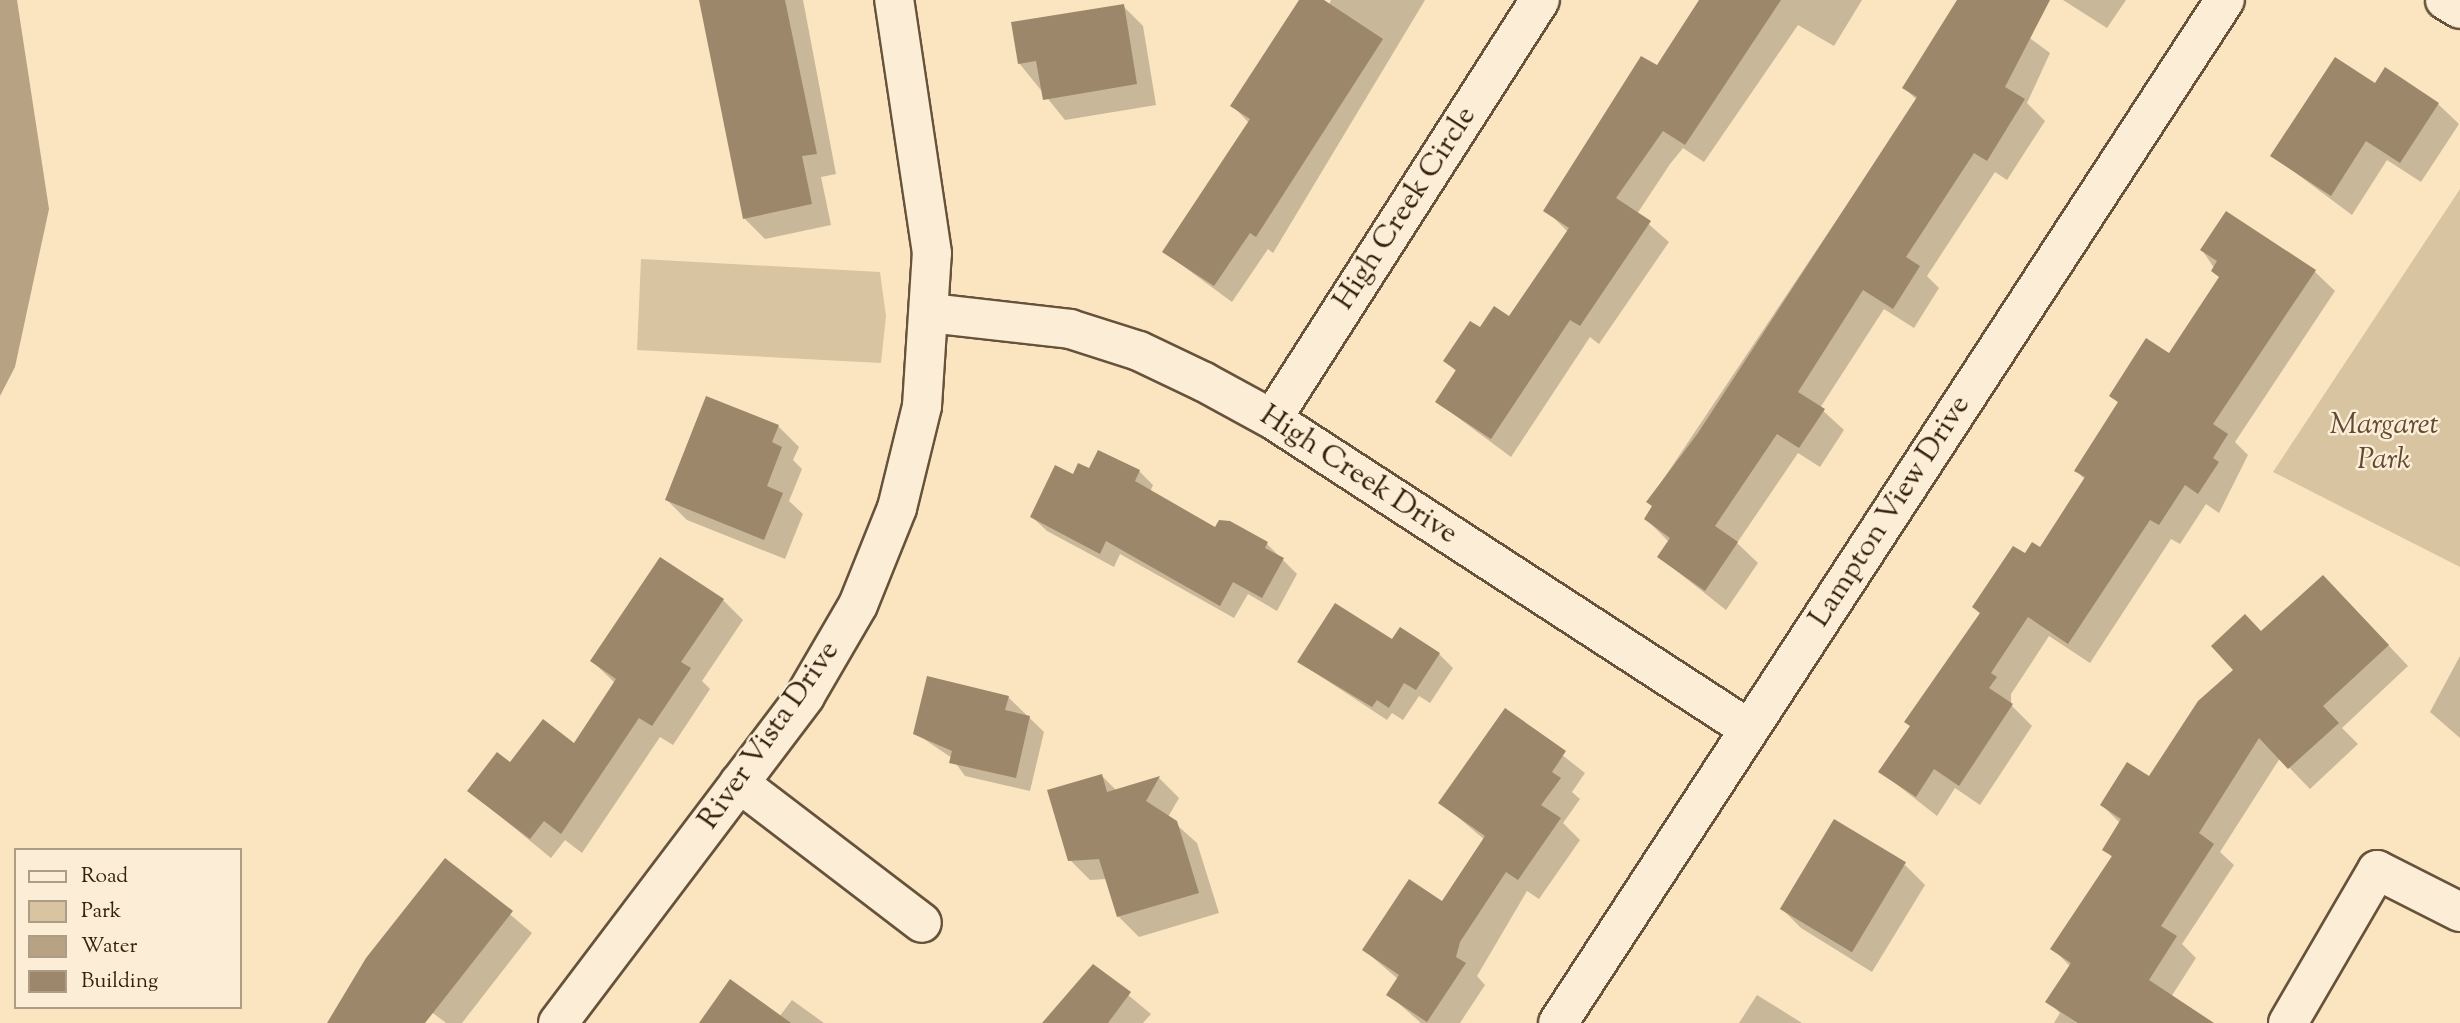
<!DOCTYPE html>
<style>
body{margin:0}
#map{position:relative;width:2460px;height:1023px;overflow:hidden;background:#fae5c0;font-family:"Sorts Mill Goudy",serif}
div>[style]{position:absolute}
.green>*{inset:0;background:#d9c4a2}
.water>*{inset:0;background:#b7a284}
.shadow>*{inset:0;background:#0003}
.building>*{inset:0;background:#9c876b;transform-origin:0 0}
.roads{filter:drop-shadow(2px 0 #67523b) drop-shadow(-2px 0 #67523b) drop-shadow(0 2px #67523b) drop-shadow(0 -2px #67523b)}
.minor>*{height:38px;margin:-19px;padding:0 19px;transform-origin:19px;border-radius:19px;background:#fceed6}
span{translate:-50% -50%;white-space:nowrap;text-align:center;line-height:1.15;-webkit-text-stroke:5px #fceed6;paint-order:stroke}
.street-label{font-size:30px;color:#36210f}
.park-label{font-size:30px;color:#5f4a34;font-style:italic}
.legend{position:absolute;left:14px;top:848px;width:228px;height:161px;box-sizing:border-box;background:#fceed6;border:2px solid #ad9c86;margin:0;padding:9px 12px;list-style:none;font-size:21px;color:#36210f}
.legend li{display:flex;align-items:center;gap:14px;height:35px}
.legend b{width:35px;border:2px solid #ad9c86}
</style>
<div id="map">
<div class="green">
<i style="clip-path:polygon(2460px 189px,2460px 567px,2273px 472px)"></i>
<i style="clip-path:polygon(641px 259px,880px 272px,886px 316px,881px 363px,637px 350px)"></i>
</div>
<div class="water">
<i style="clip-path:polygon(0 0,17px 0,49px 209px,15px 367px,0 396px)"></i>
</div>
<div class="shadow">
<i style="clip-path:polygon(702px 0,803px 0,836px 174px,821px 177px,831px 225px,765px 239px,744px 218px)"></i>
<i style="clip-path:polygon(1301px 0,1329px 5px,1331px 0,1425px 0,1273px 253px,1268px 249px,1232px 302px,1164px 252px,1249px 123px,1232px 105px)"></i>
<i style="clip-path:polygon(1717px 0,1862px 0,1834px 46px,1798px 25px,1704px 162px,1683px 148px,1670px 164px,1637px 214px,1669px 242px,1599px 344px,1590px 337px,1511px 457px,1437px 402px,1457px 372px,1445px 361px,1480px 330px,1509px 318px,1568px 232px,1546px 210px)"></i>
<i style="clip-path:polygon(1959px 0,1978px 0,2050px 53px,2027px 103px,2045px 121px,2007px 180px,1995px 172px,1927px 276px,1939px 288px,1914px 328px,1884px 309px,1820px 408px,1844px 430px,1820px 467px,1798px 453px,1737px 543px,1758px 563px,1726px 610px,1659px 557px,1669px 542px,1646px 519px,1654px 508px,1648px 502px,1917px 100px,1904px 88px)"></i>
<i style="clip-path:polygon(2063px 0,2126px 0,2107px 28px)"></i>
<i style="clip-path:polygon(1123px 6px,1143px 26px,1156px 105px,1065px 120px,1019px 63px)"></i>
<i style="clip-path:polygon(2375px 86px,2438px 104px,2459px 124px,2421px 182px,2387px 160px,2352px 215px,2273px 156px)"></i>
<i style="clip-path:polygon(2202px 250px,2314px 271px,2335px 291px,2235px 442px,2248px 455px,2219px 513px,2206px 504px,2180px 544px,2171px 539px,2090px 663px,2049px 636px,2011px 694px,2011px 705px,2032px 726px,1980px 805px,1955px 788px,1937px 816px,1881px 772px,1981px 615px,1974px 607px,2025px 556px,2040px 549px,2085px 480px,2076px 470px,2119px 403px,2111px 396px,2170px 356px,2221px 278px)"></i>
<i style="clip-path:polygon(778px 426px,799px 447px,793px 460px,802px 469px,789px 501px,803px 514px,785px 559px,687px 520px,667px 500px)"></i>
<i style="clip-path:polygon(1090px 470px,1139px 471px,1153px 485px,1150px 492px,1215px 529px,1267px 544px,1297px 574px,1277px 611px,1248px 594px,1234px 618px,1120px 554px,1114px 567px,1047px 531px,1032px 517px,1074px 476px)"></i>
<i style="clip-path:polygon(2343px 597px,2408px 666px,2342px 728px,2358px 744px,2310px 789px,2280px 758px,2220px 852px,2234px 865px,2182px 944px,2196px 958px,2171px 997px,2202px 1023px,2054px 1023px,2060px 1013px,2048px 1001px,2071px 967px,2052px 948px,2113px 858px,2104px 849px,2121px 824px,2102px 805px,2150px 779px,2262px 633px)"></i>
<i style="clip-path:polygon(723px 600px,743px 620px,702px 681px,710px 689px,673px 745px,660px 737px,582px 853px,565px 840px,551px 858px,469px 791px,510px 764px,575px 745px,615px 683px,592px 661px)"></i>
<i style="clip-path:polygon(1393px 642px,1439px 654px,1453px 668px,1430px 703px,1419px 696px,1403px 720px,1392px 713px,1387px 720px,1299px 662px)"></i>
<i style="clip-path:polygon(2460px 656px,2460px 738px,2430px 712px)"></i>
<i style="clip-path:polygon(1008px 697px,1044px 732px,1030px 791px,965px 776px,952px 758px,915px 733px)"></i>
<i style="clip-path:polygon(1505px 710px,1585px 773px,1572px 792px,1580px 799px,1563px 823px,1580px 840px,1539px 899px,1527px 891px,1477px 976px,1485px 985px,1460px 1023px,1421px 1023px,1388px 994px,1398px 979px,1364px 950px,1442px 903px,1485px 840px,1441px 803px)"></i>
<i style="clip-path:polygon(1102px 776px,1117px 791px,1159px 778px,1179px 798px,1168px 817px,1197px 843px,1219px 913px,1139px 937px,1118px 916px,1107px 879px,1090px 880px,1070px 860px)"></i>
<i style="clip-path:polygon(445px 860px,532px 933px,462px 1023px,446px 1023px,421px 1004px,407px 1023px,329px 1023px)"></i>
<i style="clip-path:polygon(1905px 865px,1925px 885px,1872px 972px,1801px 928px,1781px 908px)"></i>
<i style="clip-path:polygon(1093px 966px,1151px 1014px,1143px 1023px,1058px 1023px)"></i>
<i style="clip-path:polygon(1757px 995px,1802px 1023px,1739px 1023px)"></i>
<i style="clip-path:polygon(792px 1000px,824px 1023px,701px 1023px,779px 1017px)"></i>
</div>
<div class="building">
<i style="clip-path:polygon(699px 0,785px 0,817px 154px,802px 156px,812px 204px,743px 219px)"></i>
<i style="clip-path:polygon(1299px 0,1324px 0,1383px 39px,1256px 237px,1250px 233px,1214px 286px,1162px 252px,1250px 119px,1230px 106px)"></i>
<i style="clip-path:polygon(1699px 0,1781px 0,1685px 145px,1663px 131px,1616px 198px,1651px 221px,1580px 326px,1570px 320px,1491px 439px,1435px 402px,1456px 370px,1443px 361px,1470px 321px,1480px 327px,1494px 306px,1509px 316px,1569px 228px,1543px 211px,1641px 56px,1657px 65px)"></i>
<i style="clip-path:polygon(1957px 0,2050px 0,2005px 87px,2025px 99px,1987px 161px,1974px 153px,1906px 257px,1920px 266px,1893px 309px,1863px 290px,1798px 392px,1825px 409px,1799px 448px,1777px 434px,1715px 526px,1738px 542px,1705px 591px,1657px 557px,1670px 538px,1644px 519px,1652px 506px,1646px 502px,1698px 433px,1917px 97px,1902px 88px)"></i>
<i style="clip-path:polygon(1124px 4px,1137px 84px,1043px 100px,1036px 61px,1018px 64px,1011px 22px)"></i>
<i style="clip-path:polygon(2335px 57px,2375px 83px,2385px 67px,2439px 103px,2400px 163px,2366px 141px,2331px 196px,2270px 156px)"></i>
<i style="clip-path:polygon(2226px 211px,2316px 270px,2213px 424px,2228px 434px,2213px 458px,2219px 462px,2198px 494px,2185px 485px,2159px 525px,2150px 520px,2068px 644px,2028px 617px,1991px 673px,1997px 677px,1989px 688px,2013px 704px,1959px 786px,1934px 769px,1916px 797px,1878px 772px,1910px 726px,1904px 722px,1980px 613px,1972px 607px,2013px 546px,2025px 553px,2032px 542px,2040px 547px,2085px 477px,2074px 471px,2118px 402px,2109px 396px,2146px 338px,2169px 353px,2219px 277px,2211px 271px,2217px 261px,2200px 250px)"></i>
<i style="clip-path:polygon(706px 396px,779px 425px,772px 442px,782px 447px,767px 486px,783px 493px,764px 540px,665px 500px)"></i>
<i style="clip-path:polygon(1098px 450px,1140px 470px,1135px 481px,1215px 527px,1219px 520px,1230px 521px,1268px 542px,1265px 548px,1284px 558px,1262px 598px,1233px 582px,1220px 606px,1106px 541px,1100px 554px,1030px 517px,1055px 465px,1073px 474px,1078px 463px,1089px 468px)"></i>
<i style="clip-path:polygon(660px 557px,724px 599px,681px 662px,691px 668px,652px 726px,639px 718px,561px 834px,544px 821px,530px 839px,467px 791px,497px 752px,510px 762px,543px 719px,574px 743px,616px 679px,590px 661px)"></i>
<i style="clip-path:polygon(2323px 575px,2389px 645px,2323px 706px,2339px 723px,2288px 769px,2259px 738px,2199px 833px,2214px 844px,2161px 926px,2177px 936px,2149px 980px,2214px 1023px,2078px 1023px,2045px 1002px,2071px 963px,2050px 949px,2112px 856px,2102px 850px,2121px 819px,2100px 805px,2127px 762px,2149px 776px,2198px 701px,2233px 670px,2211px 646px,2245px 614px,2261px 631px)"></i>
<i style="clip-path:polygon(1335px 603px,1392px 639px,1400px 627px,1440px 653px,1416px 690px,1404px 683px,1389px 708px,1377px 700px,1372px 707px,1297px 662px)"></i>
<i style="clip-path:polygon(927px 676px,1009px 696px,1005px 710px,1030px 716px,1016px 778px,949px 763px,952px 751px,913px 734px)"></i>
<i style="clip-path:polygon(1505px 708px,1566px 751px,1552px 772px,1561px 778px,1541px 805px,1561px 818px,1518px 880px,1506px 872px,1460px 942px,1456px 957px,1466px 963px,1427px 1022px,1386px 995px,1399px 975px,1362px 950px,1409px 879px,1442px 901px,1485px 836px,1438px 803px)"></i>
<i style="clip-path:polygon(1102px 774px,1107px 792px,1160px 776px,1146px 801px,1177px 821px,1199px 893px,1117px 917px,1099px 859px,1068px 861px,1047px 790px)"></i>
<i style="left:1834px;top:819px;width:84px;height:105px;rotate:31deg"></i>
<i style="clip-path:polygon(445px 858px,513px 911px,425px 1023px,327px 1023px,366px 958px)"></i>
<i style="clip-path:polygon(1093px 964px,1131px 992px,1108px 1023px,1042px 1023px)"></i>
<i style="clip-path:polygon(730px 979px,791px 1023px,699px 1023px)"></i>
</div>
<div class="roads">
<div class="minor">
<i style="left:2445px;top:0;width:17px;rotate:31deg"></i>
<i style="left:930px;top:313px;width:141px;rotate:6.5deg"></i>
<i style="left:1070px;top:329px;width:72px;rotate:17.7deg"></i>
<i style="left:1139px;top:351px;width:72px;rotate:25.5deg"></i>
<i style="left:1204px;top:382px;width:77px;rotate:28.6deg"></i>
<i style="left:1272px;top:419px;width:569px;rotate:33.02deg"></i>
<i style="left:1272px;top:419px;width:497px;rotate:-57.4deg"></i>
<i style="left:739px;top:783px;width:230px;rotate:37.4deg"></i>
<i style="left:558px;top:1023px;width:410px;rotate:-52.9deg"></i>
<i style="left:805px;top:696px;width:105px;rotate:-59.8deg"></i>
<i style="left:858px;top:605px;width:105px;rotate:-68.1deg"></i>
<i style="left:897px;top:508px;width:105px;rotate:-76.2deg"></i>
<i style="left:922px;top:406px;width:153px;rotate:-86.3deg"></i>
<i style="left:932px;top:253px;width:256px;rotate:-98.5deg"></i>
<i style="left:1558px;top:1023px;width:1221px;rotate:-56.9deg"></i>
<i style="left:2288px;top:1023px;width:177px;rotate:-59.8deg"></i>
<i style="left:2377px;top:870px;width:93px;rotate:26.8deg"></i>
</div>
</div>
<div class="street-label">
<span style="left:1406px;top:209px;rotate:-57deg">High Creek Circle</span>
<span style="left:1358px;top:476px;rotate:33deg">High Creek Drive</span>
<span style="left:1891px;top:512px;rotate:-57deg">Lampton View Drive</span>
<span style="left:770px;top:736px;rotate:-55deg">River Vista Drive</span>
</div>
<div class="park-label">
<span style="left:2384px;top:443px">Margaret<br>Park</span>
</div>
<ul class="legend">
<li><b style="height:9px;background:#fceed6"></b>Road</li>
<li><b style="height:19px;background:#d9c4a2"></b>Park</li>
<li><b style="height:19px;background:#b7a284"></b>Water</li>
<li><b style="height:19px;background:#9c876b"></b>Building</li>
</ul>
</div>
